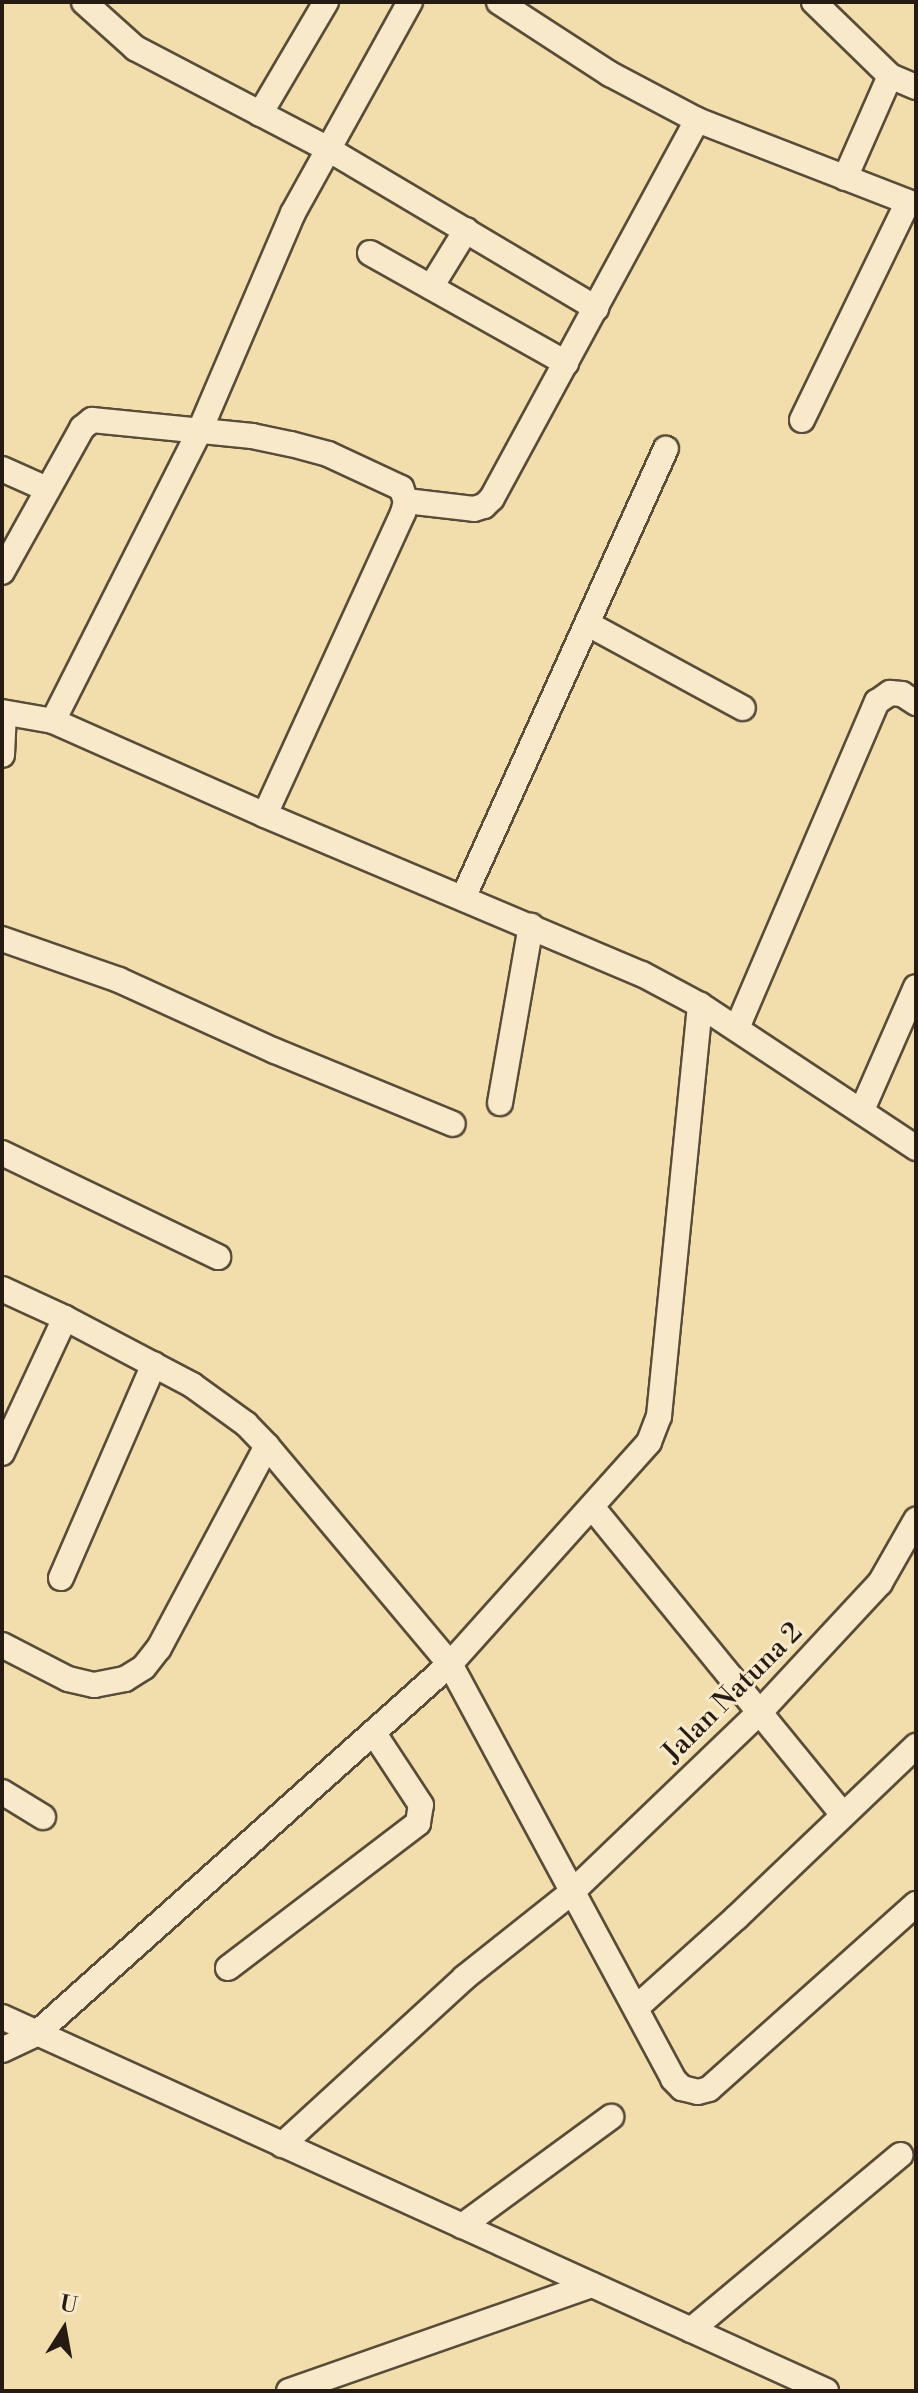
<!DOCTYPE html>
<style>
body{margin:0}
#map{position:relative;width:918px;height:2393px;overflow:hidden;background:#f2ddac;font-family:"Libre Bodoni",serif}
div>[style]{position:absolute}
.roads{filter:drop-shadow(2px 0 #594c38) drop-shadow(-2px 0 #594c38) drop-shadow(0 2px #594c38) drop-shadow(0 -2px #594c38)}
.minor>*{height:24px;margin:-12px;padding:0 12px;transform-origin:12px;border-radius:12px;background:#f7e9c9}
span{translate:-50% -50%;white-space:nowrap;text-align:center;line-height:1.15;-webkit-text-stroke:6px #f7e9c9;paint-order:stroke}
.street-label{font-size:28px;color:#261b12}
.frame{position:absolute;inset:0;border:4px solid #261b12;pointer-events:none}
.north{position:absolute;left:24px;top:2289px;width:80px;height:80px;-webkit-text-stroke:6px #f7e9c9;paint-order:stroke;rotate:11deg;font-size:22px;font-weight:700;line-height:32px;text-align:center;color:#261b12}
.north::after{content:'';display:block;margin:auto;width:28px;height:36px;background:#261b12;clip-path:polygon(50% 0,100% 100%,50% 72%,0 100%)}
</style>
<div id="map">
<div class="roads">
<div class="minor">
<i style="left:84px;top:2px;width:69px;rotate:42deg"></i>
<i style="left:135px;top:48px;width:218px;rotate:27.6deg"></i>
<i style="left:328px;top:149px;width:312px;rotate:30.7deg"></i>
<i style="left:499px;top:2px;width:132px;rotate:33deg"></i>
<i style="left:610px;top:74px;width:98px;rotate:27.9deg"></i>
<i style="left:697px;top:120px;width:235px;rotate:21.2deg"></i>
<i style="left:814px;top:2px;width:106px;rotate:44.2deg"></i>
<i style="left:890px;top:76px;width:28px;rotate:23deg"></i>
<i style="left:260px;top:114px;width:130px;rotate:-59.5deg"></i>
<i style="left:845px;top:178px;width:111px;rotate:-66.2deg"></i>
<i style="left:370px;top:253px;width:225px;rotate:29.3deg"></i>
<i style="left:431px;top:287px;width:67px;rotate:-58.4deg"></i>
<i style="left:802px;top:420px;width:242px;rotate:-64.1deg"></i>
<i style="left:2px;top:469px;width:49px;rotate:24deg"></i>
<i style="left:406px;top:501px;width:68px;rotate:6.7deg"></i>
<i style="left:474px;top:509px;width:10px;rotate:-17deg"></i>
<i style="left:484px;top:506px;width:11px;rotate:-45deg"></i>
<i style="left:492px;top:498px;width:430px;rotate:-61.5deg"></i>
<i style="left:2px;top:572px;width:165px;rotate:-60.9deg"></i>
<i style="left:82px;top:428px;width:13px;rotate:-39deg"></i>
<i style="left:92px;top:420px;width:161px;rotate:5.7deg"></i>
<i style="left:252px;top:436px;width:40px;rotate:12deg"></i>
<i style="left:291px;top:444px;width:38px;rotate:15deg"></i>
<i style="left:328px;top:454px;width:81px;rotate:25deg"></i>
<i style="left:401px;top:488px;width:14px;rotate:69deg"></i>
<i style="left:406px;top:501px;width:12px;rotate:104deg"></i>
<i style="left:403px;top:513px;width:332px;rotate:114.6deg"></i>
<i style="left:588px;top:624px;width:176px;rotate:28.5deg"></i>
<i style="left:2px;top:712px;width:52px;rotate:10deg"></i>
<i style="left:53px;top:721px;width:232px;rotate:23.9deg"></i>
<i style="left:265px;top:815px;width:409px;rotate:22.9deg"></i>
<i style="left:642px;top:974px;width:66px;rotate:28.1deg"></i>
<i style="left:700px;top:1005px;width:259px;rotate:33.5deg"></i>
<i style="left:53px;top:721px;width:326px;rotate:-63.2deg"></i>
<i style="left:200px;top:430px;width:236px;rotate:-66.8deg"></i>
<i style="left:293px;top:213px;width:241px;rotate:-61deg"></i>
<i style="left:2px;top:755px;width:42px;rotate:-87.3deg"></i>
<i style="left:463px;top:898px;width:493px;rotate:-65.7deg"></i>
<i style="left:2px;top:939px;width:124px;rotate:19.3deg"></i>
<i style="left:119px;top:980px;width:171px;rotate:24.5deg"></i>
<i style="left:275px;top:1051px;width:192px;rotate:22.3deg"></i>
<i style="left:737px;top:1028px;width:355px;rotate:-66.8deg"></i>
<i style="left:877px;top:702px;width:16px;rotate:-35deg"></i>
<i style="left:890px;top:693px;width:12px;rotate:5deg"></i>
<i style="left:902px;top:694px;width:17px;rotate:33deg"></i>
<i style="left:500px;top:1103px;width:180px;rotate:-80.1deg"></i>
<i style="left:862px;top:1110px;width:134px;rotate:-66.3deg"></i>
<i style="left:2px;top:1153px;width:240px;rotate:25.7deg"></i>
<i style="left:2px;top:1289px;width:69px;rotate:24.7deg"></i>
<i style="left:65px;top:1318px;width:144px;rotate:27.8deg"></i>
<i style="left:192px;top:1385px;width:67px;rotate:35.8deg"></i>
<i style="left:246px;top:1424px;width:30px;rotate:46deg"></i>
<i style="left:267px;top:1446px;width:285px;rotate:50deg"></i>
<i style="left:450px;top:1664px;width:471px;rotate:61.7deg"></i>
<i style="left:673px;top:2079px;width:13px;rotate:45deg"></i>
<i style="left:682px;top:2088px;width:16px;rotate:14deg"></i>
<i style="left:698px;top:2092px;width:11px;rotate:-15deg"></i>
<i style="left:709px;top:2089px;width:278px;rotate:-41.8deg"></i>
<i style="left:2px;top:1453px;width:149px;rotate:-65deg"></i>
<i style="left:592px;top:1507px;width:395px;rotate:50.8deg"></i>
<i style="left:61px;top:1578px;width:233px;rotate:-66.5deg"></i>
<i style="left:2px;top:1645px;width:74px;rotate:27.3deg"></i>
<i style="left:68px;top:1679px;width:27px;rotate:13deg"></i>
<i style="left:94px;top:1685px;width:32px;rotate:-11deg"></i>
<i style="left:125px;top:1679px;width:22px;rotate:-32deg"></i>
<i style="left:144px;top:1667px;width:24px;rotate:-52deg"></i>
<i style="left:159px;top:1648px;width:229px;rotate:-61.9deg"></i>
<i style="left:2px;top:1792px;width:48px;rotate:31.4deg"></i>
<i style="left:228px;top:1968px;width:239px;rotate:-37.3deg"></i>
<i style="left:418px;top:1823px;width:18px;rotate:-81deg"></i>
<i style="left:421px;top:1805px;width:87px;rotate:-123.3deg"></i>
<i style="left:637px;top:2007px;width:135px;rotate:-42deg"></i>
<i style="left:737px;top:1917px;width:248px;rotate:-43.7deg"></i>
<i style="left:2px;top:2017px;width:905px;rotate:24.41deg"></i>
<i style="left:2px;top:2050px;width:38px;rotate:-25deg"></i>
<i style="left:36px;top:2034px;width:555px;rotate:-41.79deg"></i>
<i style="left:450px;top:1664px;width:298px;rotate:-48.1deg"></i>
<i style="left:649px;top:1442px;width:28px;rotate:-69deg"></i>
<i style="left:659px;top:1416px;width:413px;rotate:-84.3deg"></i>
<i style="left:282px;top:2145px;width:247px;rotate:-42.5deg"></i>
<i style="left:464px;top:1978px;width:138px;rotate:-38.5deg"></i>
<i style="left:572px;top:1892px;width:260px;rotate:-43.8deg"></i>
<i style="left:760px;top:1712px;width:176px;rotate:-47.1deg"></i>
<i style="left:880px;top:1583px;width:73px;rotate:-60.3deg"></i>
<i style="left:462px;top:2226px;width:185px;rotate:-36.2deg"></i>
<i style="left:691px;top:2330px;width:273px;rotate:-39.9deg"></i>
<i style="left:289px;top:2391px;width:321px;rotate:-19.3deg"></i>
</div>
</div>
<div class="street-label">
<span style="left:733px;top:1693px;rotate:-45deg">Jalan Natuna 2</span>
</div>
<div class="frame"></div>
<div class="north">U</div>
</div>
